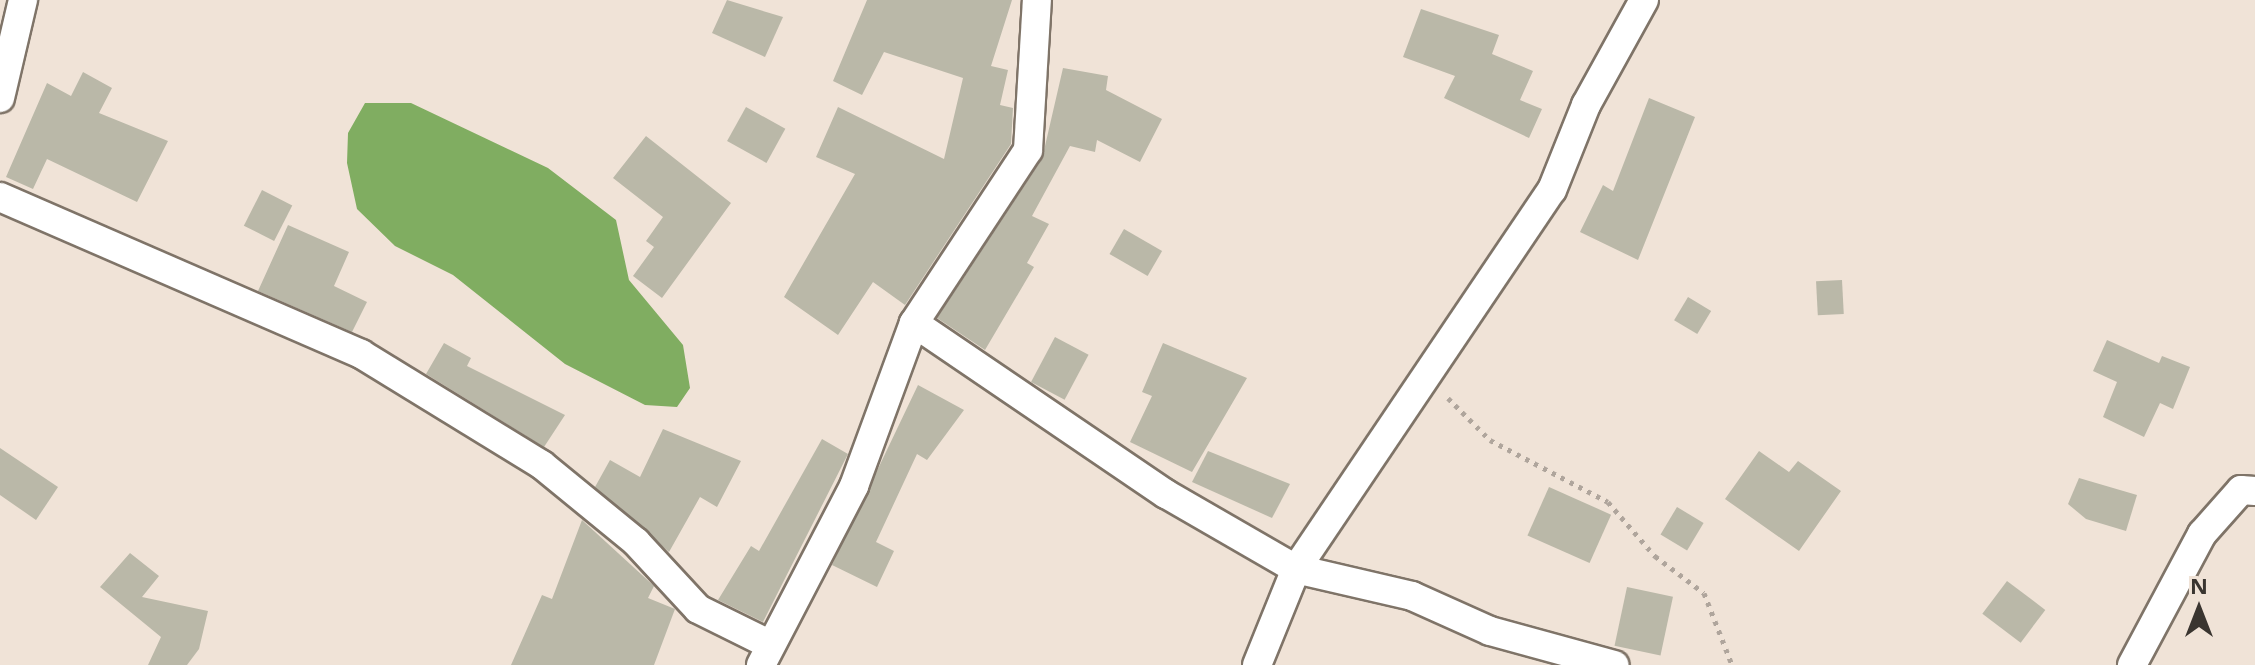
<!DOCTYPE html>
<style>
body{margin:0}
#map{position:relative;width:2255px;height:665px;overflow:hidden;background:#f0e3d7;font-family:"Noto Sans",sans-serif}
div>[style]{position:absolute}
.water>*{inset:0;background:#80ad61}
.building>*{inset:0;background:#bab8a8;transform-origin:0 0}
.path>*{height:5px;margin-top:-2.5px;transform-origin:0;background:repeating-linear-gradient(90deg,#afa59c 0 4px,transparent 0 10px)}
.roads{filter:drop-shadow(2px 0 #7f7468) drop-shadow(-2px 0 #7f7468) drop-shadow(0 2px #7f7468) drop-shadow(0 -2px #7f7468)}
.street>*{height:28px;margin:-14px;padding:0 14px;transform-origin:14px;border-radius:14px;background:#fff}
span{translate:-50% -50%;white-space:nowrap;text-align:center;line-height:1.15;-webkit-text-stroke:6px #f0e3d7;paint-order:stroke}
.north{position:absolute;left:2159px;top:569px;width:80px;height:80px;-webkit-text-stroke:6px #f0e3d7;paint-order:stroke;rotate:0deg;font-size:22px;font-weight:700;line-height:32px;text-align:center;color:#3a3530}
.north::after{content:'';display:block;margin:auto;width:28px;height:36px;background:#3a3530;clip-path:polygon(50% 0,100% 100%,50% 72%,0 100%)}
</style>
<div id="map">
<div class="water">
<i style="clip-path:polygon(365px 103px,411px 103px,548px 168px,616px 220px,629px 280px,683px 345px,690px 388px,677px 407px,645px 405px,565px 364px,453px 275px,395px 246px,357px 209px,347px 163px,348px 133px)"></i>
</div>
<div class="building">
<i style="clip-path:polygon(727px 0,783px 17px,765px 57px,712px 33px)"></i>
<i style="clip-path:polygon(867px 0,1012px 0,991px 66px,1008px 70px,1000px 105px,1013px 108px,1011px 144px,905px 305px,873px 282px,838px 335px,784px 297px,855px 174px,816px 157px,838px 107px,944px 159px,963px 78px,884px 52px,862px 95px,833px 81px)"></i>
<i style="clip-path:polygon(1421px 9px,1499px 35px,1492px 54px,1533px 71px,1520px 100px,1542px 109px,1529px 138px,1444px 98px,1455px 76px,1403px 57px)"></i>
<i style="clip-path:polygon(1063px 68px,1108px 76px,1106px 90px,1162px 119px,1140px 162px,1097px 140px,1095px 152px,1070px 146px,1032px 216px,1049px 224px,1027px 263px,1034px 267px,985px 350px,937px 318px,1042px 159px)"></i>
<i style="clip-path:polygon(83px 72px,112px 88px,99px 113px,168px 141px,137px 202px,47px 159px,33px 189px,6px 177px,47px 83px,71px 96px)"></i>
<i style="clip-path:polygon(1649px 98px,1695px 117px,1638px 260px,1580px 232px,1603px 185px,1613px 191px)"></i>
<i style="left:746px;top:107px;width:45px;height:39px;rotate:29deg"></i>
<i style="clip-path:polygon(646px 136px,731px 203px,662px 298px,633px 276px,654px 247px,646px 241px,663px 217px,613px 178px)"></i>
<i style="left:262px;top:190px;width:34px;height:40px;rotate:27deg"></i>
<i style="clip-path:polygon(288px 225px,349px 252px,334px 286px,367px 302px,352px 332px,258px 291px)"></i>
<i style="left:1124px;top:229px;width:44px;height:29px;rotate:30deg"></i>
<i style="left:1842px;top:280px;width:34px;height:26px;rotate:87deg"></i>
<i style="left:1688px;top:297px;width:27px;height:27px;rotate:31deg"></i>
<i style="left:1055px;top:337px;width:38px;height:51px;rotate:28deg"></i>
<i style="clip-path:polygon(2107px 340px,2159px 363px,2162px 356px,2190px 367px,2173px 409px,2160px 403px,2144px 437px,2103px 417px,2117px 382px,2093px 371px)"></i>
<i style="clip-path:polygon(444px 343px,471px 358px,467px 366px,565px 415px,544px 447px,426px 374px)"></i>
<i style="clip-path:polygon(1163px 343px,1247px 378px,1192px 472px,1130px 442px,1152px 396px,1142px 392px)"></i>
<i style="clip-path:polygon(918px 385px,964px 410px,927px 460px,917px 454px,876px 542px,894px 551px,877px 587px,832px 565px)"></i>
<i style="clip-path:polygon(663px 429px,741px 461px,717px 507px,700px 497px,669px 552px,595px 487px,610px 460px,640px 477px)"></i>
<i style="clip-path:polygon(822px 439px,848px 454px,763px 622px,718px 600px,751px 546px,759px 551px)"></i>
<i style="clip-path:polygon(0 448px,58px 487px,36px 520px,0 495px)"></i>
<i style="clip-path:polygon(1208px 451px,1290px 484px,1272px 518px,1192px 482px)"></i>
<i style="clip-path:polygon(1759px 451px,1789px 472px,1798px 461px,1841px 491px,1799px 551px,1725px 499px)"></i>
<i style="clip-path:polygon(2079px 478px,2137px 495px,2126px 531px,2086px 519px,2068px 504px)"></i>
<i style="left:1549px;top:487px;width:68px;height:53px;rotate:24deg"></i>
<i style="left:1677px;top:507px;width:31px;height:32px;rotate:31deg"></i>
<i style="clip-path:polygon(582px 520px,654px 586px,648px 598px,675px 609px,654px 665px,511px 665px,542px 595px,552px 599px)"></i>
<i style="clip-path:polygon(130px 553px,159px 576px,142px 597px,208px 611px,199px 649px,187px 665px,148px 665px,161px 637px,100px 587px)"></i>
<i style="left:2007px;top:581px;width:48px;height:41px;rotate:37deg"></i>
<i style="left:1627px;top:587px;width:47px;height:60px;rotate:12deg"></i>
</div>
<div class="path">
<i style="left:1448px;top:398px;width:59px;rotate:45deg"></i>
<i style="left:1490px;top:440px;width:133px;rotate:27.7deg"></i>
<i style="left:1608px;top:502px;width:72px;rotate:49deg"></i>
<i style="left:1655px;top:556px;width:61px;rotate:37.1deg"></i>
<i style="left:1704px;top:593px;width:77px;rotate:68.7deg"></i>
</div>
<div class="roads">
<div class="street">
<i style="left:0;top:98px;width:101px;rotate:-76.8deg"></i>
<i style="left:0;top:197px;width:394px;rotate:23.5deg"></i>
<i style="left:361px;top:354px;width:212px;rotate:31.5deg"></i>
<i style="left:542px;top:465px;width:122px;rotate:39.3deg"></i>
<i style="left:636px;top:542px;width:91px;rotate:47.2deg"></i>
<i style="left:698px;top:609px;width:81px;rotate:26.3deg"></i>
<i style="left:914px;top:323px;width:305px;rotate:34.2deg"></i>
<i style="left:1166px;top:494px;width:150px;rotate:30deg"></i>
<i style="left:1296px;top:569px;width:119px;rotate:13.1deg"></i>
<i style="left:1412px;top:596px;width:85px;rotate:24.2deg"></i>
<i style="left:1490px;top:631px;width:129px;rotate:15.3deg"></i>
<i style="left:761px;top:665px;width:202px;rotate:-62.5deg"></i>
<i style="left:854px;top:486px;width:174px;rotate:-69.8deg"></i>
<i style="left:914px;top:323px;width:207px;rotate:-56.6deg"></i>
<i style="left:1028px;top:150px;width:150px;rotate:-86.6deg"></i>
<i style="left:1257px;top:665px;width:104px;rotate:-67.9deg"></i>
<i style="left:1296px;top:569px;width:457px;rotate:-56deg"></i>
<i style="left:1552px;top:190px;width:92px;rotate:-68.2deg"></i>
<i style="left:1586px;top:105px;width:120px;rotate:-61.1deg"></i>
<i style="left:2132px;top:665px;width:149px;rotate:-61.9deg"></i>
<i style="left:2202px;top:534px;width:59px;rotate:-48.4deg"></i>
<i style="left:2241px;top:490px;width:14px;rotate:4deg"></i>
</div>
</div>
<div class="north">N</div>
</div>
